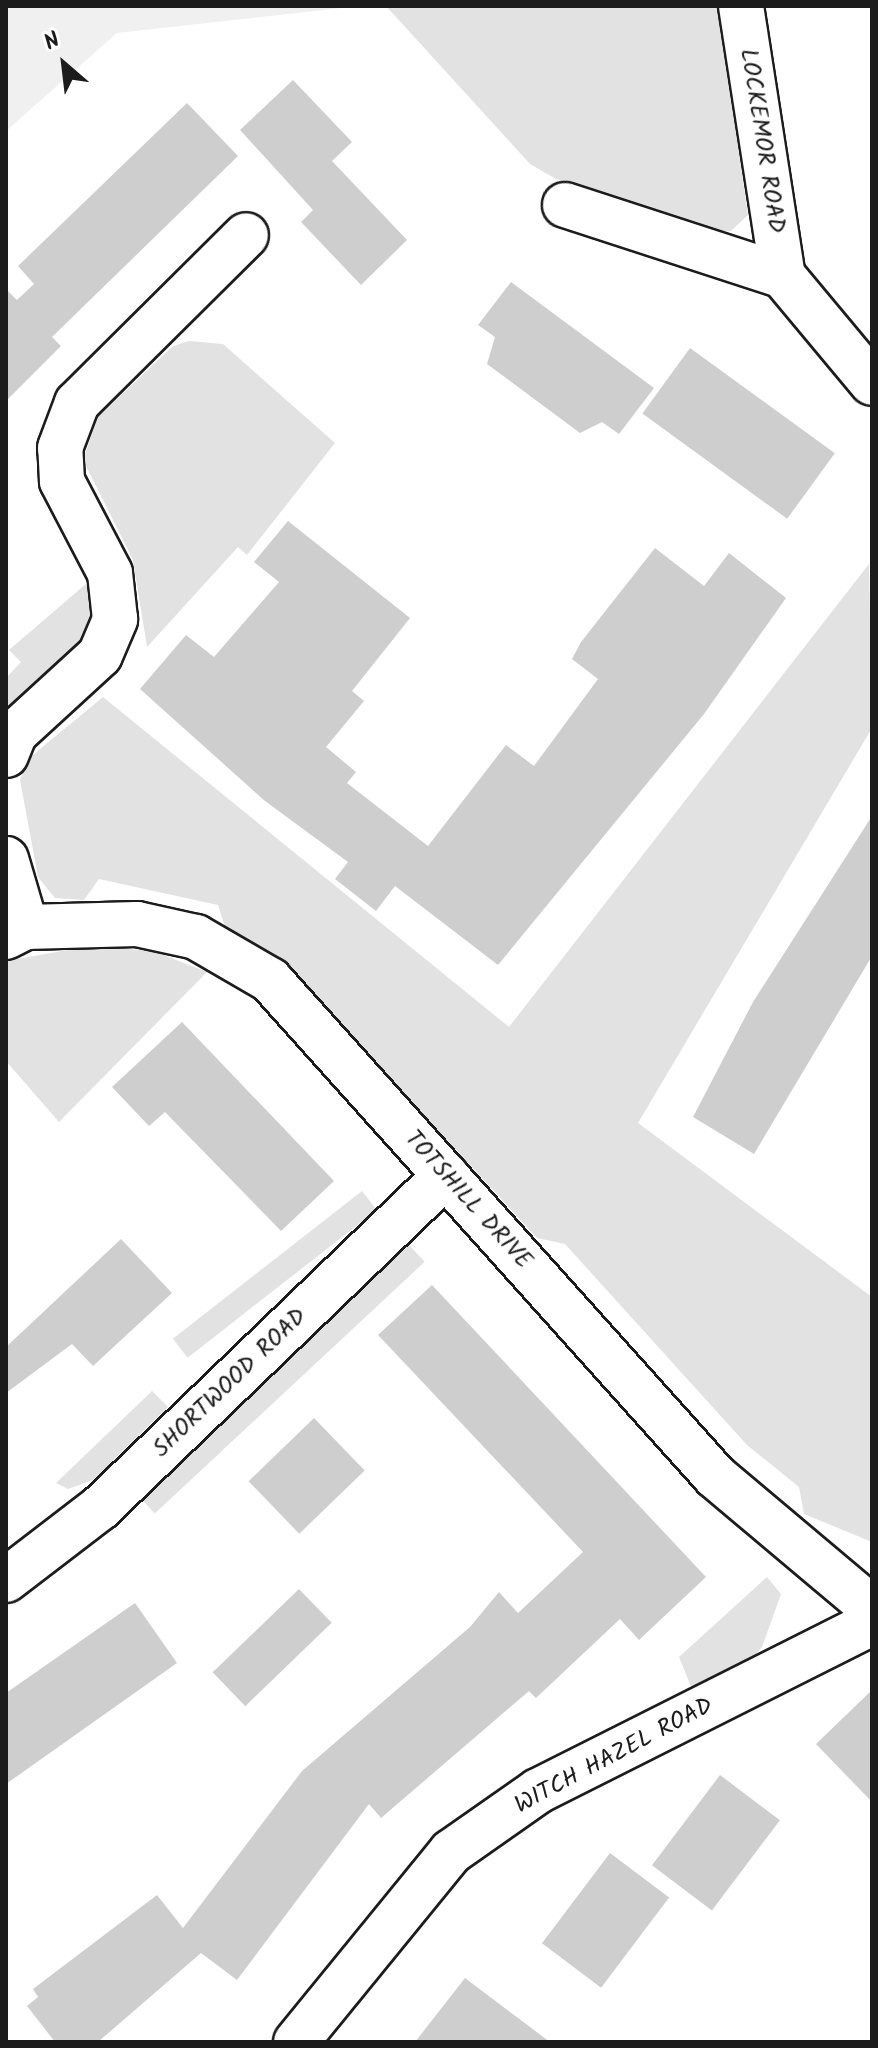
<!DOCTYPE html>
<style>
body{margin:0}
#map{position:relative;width:878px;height:2048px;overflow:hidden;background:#fff;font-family:Kalam,sans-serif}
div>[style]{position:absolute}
.built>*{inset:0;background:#f0f0f0}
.green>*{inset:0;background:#e2e2e2;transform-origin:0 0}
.building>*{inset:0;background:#cecece;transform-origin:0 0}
.roads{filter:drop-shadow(2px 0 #1c1c1c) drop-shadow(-2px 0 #1c1c1c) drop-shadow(0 2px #1c1c1c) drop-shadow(0 -2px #1c1c1c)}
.street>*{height:44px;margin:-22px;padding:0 22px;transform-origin:22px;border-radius:22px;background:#fff}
span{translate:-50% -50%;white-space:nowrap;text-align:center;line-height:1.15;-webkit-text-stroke:6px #fff;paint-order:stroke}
.street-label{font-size:24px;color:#1c1c1c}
.frame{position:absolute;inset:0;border:8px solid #1c1c1c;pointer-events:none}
.north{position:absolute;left:24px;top:24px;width:80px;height:80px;-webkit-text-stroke:6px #fff;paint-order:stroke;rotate:332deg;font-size:22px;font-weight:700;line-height:32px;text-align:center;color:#1c1c1c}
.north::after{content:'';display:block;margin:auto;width:28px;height:36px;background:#1c1c1c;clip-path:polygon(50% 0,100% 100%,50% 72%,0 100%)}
</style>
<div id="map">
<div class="built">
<i style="clip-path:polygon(6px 6px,360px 6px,117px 33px,6px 131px)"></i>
</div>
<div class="green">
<i style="clip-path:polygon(386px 6px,717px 6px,748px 215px,731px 231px,715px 232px,556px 179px,530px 164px)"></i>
<i style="clip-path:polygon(189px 341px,223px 344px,335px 443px,247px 555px,238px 547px,147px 647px,133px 560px,83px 460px,98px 417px,173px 346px)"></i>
<i style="clip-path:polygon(869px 564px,872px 728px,638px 1123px,872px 1297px,872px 1542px,804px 1514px,799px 1487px,747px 1445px,565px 1244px,537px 1238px,292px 971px,226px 930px,218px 905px,99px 879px,84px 900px,55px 898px,38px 877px,20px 780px,28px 759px,103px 697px,509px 1027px)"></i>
<i style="clip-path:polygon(87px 583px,93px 611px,78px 647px,6px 710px,6px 678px,21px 662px,9px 650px)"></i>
<i style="clip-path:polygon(96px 945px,156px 952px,207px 972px,59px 1122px,6px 1061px,6px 961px)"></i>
<i style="left:362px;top:1191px;width:24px;height:240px;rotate:52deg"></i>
<i style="left:409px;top:1245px;width:23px;height:369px;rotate:47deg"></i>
<i style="clip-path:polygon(152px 1391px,168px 1407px,93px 1480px,68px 1489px,56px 1483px)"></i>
<i style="clip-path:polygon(767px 1577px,781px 1594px,762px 1647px,749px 1663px,692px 1689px,679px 1657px)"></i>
</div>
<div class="building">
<i style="clip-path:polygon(293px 80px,352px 142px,332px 161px,407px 240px,361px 285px,301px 222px,313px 210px,240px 130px)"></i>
<i style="clip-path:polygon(187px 103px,238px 156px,52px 337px,61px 346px,6px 401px,6px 289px,17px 300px,34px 284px,18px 266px)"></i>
<i style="clip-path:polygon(511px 282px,654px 388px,619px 434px,602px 422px,580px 433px,487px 364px,495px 337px,478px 325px)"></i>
<i style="left:690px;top:348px;width:179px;height:81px;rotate:36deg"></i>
<i style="clip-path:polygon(288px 521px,410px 618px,352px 691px,364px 701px,326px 747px,356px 772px,347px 783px,428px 846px,506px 745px,534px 766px,598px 679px,572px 659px,581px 642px,655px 548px,704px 586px,729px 553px,786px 598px,704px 714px,498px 965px,395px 886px,376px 911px,335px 879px,348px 862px,265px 801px,140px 689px,186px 635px,214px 657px,279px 582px,254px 562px)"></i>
<i style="clip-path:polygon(872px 816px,872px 956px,754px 1154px,693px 1117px,753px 1002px)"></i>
<i style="clip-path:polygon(182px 1022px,334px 1181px,281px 1231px,165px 1112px,149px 1126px,112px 1087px)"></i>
<i style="clip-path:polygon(121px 1239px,172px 1293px,93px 1366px,72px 1344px,6px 1393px,6px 1347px)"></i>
<i style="clip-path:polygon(432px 1285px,706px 1577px,639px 1640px,620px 1619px,536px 1698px,529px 1691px,381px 1818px,369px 1804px,237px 1980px,201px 1953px,98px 2042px,55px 2042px,27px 2006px,38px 1997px,33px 1989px,157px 1895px,183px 1928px,302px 1771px,470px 1627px,499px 1592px,518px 1613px,583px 1552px,378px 1335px)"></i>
<i style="left:314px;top:1418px;width:73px;height:91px;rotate:46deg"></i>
<i style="left:299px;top:1589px;width:47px;height:120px;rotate:46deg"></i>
<i style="clip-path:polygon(135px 1603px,177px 1663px,6px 1784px,6px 1693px)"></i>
<i style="clip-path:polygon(872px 1690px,872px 1802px,816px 1744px)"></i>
<i style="left:720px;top:1775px;width:75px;height:113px;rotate:37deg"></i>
<i style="left:610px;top:1853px;width:74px;height:113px;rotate:37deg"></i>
<i style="clip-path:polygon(465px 1978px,550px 2042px,415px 2042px)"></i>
</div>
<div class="roads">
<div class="street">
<i style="left:741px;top:6px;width:273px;rotate:81.2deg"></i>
<i style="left:783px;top:276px;width:139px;rotate:50.2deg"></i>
<i style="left:565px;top:205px;width:229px;rotate:18deg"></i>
<i style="left:6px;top:755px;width:24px;rotate:-68deg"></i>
<i style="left:15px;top:733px;width:115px;rotate:-42.5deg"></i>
<i style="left:100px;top:655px;width:39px;rotate:-67deg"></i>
<i style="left:115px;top:619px;width:46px;rotate:-96.2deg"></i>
<i style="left:110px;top:573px;width:104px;rotate:-117.6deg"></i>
<i style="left:62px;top:481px;width:33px;rotate:-93deg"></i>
<i style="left:60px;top:448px;width:48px;rotate:-69.3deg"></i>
<i style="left:77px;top:403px;width:238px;rotate:-44.8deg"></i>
<i style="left:6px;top:859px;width:71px;rotate:73.6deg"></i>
<i style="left:6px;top:937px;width:22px;rotate:-27deg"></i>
<i style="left:26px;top:927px;width:111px;rotate:-1.5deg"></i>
<i style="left:137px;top:924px;width:60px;rotate:12.4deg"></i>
<i style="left:196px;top:937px;width:86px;rotate:30.2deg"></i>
<i style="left:270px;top:980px;width:666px;rotate:48.1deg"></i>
<i style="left:715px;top:1476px;width:205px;rotate:40.1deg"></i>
<i style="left:6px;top:1580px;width:118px;rotate:-37.5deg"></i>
<i style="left:100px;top:1508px;width:480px;rotate:-43.9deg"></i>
<i style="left:296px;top:2042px;width:245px;rotate:-50.8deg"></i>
<i style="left:451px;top:1852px;width:106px;rotate:-35deg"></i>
<i style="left:538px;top:1791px;width:374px;rotate:-26.7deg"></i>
</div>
</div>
<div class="street-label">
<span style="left:762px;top:141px;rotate:81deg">LOCKEMOR ROAD</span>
<span style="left:468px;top:1200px;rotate:48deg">TOTSHILL DRIVE</span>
<span style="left:230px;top:1383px;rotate:-44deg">SHORTWOOD ROAD</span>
<span style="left:614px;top:1756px;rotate:-28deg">WITCH HAZEL ROAD</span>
</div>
<div class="frame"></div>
<div class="north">N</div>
</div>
